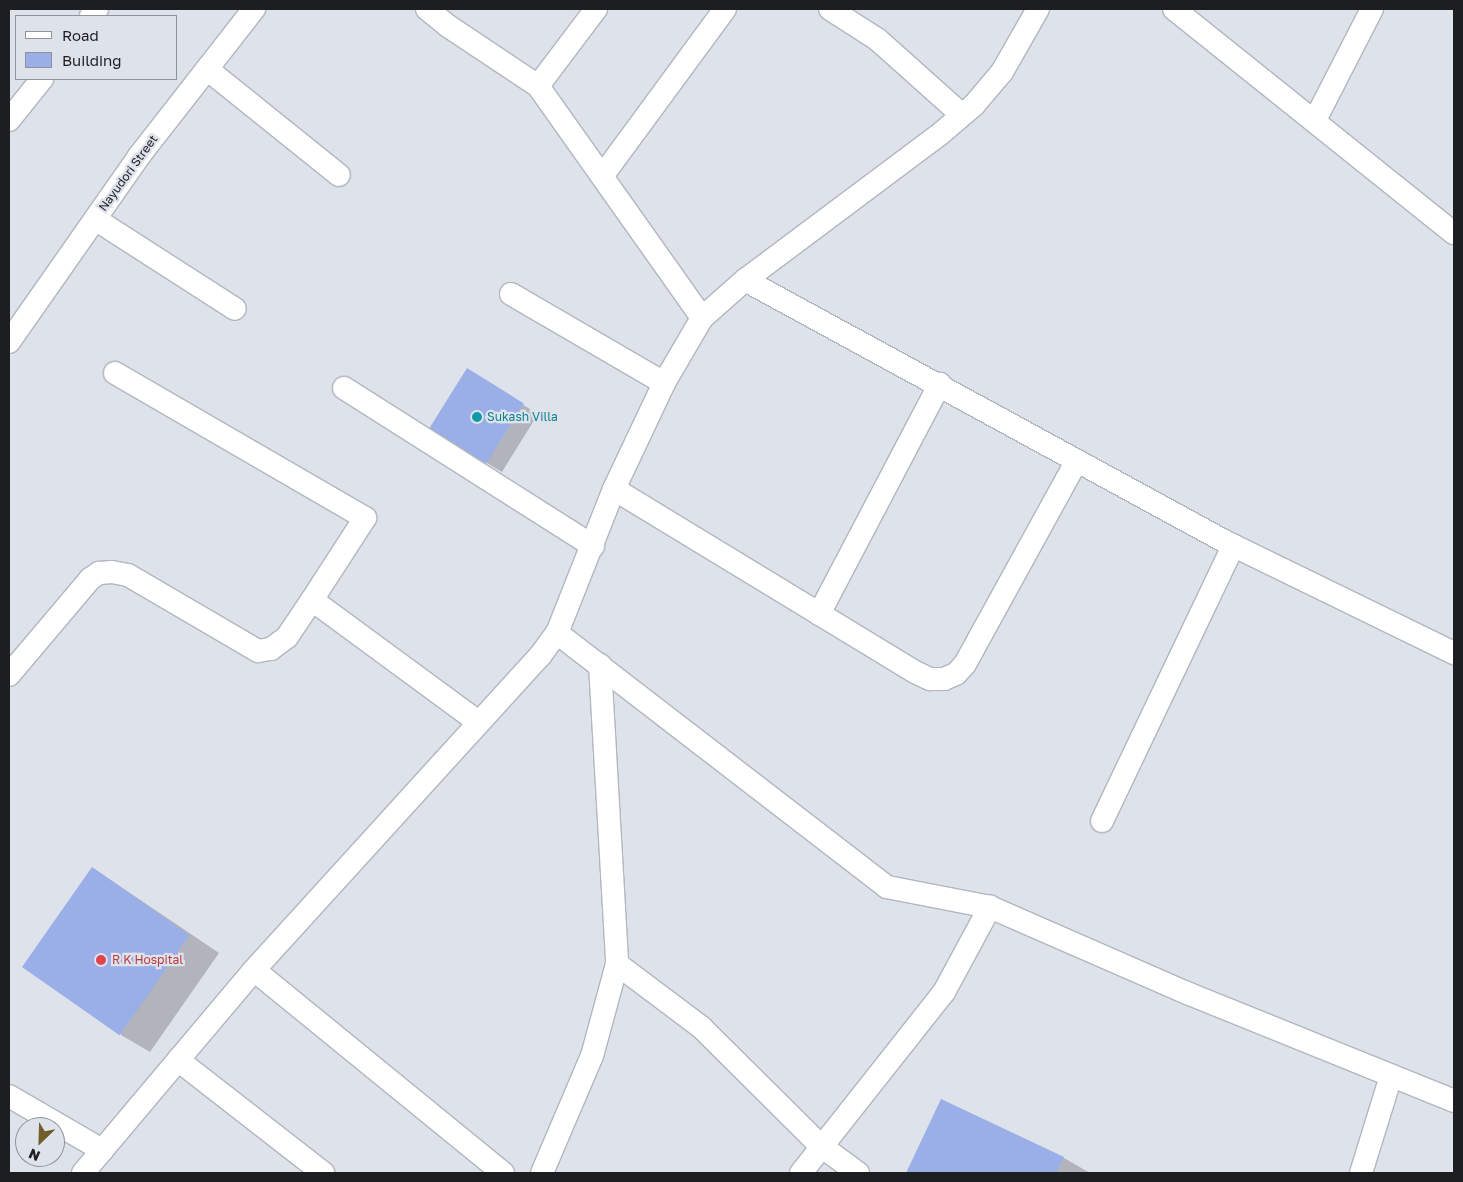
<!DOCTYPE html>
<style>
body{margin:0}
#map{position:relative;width:1463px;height:1182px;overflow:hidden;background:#dee2ea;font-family:"Golos Text",sans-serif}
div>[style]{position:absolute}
.shadow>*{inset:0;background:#0003}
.building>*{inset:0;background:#9aaee8;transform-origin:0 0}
.roads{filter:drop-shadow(1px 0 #b2b6be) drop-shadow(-1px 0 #b2b6be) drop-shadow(0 1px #b2b6be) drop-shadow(0 -1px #b2b6be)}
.minor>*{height:22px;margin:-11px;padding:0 11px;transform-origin:11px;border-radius:11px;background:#fff}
.dots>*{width:14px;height:14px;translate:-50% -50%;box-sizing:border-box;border:2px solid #dee2ea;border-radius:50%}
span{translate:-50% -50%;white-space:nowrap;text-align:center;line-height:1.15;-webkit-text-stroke:4.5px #dee2ea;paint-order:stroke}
.street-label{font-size:12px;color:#1c1e21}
.culture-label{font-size:12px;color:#0d838f}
.left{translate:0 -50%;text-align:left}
.health-label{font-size:12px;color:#be3a42}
.frame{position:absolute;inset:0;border:10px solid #1c1e21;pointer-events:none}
.legend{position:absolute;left:15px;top:15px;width:162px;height:65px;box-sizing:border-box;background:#dee2ea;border:1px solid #90949a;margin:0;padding:6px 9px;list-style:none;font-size:15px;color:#1c1e21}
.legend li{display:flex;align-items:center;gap:10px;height:25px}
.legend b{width:25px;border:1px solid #90949a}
.north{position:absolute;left:15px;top:1117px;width:50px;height:50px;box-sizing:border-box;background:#dee2ea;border:1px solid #90949a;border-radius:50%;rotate:204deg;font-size:14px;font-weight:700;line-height:20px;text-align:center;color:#1c1e21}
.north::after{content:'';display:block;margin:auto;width:18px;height:22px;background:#6f5e2c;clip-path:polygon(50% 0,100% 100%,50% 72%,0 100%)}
</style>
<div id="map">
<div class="shadow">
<i style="clip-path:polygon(482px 379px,538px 414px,502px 472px,487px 463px)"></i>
<i style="clip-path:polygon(93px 868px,219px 953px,150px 1052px,121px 1035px)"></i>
<i style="clip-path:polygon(942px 1101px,1064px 1158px,1090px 1173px,908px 1173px)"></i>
</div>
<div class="building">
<i style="left:467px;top:368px;width:67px;height:72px;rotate:32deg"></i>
<i style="left:92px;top:867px;width:119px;height:122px;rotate:35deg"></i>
<i style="clip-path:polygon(941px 1099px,1064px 1157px,1056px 1173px,906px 1173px)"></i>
</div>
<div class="roads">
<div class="minor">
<i style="left:427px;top:9px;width:27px;rotate:39deg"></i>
<i style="left:448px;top:26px;width:108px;rotate:33.7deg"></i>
<i style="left:596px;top:9px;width:96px;rotate:127deg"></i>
<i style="left:538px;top:86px;width:284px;rotate:54.7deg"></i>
<i style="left:830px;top:9px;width:56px;rotate:32.6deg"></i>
<i style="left:877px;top:39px;width:114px;rotate:41.8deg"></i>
<i style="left:1174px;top:9px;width:359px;rotate:38.7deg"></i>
<i style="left:91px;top:16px;width:9px;rotate:-49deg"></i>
<i style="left:207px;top:69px;width:169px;rotate:38.8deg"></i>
<i style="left:9px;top:120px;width:53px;rotate:-51.2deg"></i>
<i style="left:1315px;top:120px;width:125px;rotate:-62.8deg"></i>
<i style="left:603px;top:175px;width:206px;rotate:-53.7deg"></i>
<i style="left:95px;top:219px;width:166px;rotate:32.7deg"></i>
<i style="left:745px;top:280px;width:548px;rotate:28.58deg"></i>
<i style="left:1226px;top:542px;width:254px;rotate:26deg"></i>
<i style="left:511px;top:294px;width:177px;rotate:30.2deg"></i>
<i style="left:9px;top:342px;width:227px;rotate:-55deg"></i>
<i style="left:139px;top:156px;width:187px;rotate:-52deg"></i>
<i style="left:115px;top:373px;width:289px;rotate:30.1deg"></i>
<i style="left:365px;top:518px;width:98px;rotate:122.9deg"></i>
<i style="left:344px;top:388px;width:295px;rotate:32.4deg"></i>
<i style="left:614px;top:489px;width:352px;rotate:31.3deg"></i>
<i style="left:915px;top:672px;width:17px;rotate:25deg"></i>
<i style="left:930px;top:679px;width:14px"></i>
<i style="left:944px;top:679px;width:13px;rotate:-23deg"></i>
<i style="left:956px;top:674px;width:13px;rotate:-48deg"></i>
<i style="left:965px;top:664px;width:230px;rotate:-61.2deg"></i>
<i style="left:819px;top:614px;width:260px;rotate:-62.3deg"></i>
<i style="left:557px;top:633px;width:416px;rotate:37.6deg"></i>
<i style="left:887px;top:887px;width:105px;rotate:11deg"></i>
<i style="left:990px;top:907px;width:215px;rotate:23.6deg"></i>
<i style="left:1187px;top:993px;width:288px;rotate:22deg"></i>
<i style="left:600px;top:665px;width:299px;rotate:86.7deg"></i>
<i style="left:617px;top:964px;width:105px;rotate:36.9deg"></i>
<i style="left:701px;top:1027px;width:169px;rotate:44.8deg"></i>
<i style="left:821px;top:1146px;width:46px;rotate:36.1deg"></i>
<i style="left:9px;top:675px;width:126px;rotate:-49.8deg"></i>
<i style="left:90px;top:579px;width:11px;rotate:-34deg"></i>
<i style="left:99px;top:573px;width:13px;rotate:-4deg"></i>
<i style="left:112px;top:572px;width:16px;rotate:11deg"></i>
<i style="left:128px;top:575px;width:151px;rotate:30.3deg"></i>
<i style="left:258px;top:651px;width:13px;rotate:-9deg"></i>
<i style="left:271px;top:649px;width:20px;rotate:-37deg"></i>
<i style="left:287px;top:637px;width:45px;rotate:-56deg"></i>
<i style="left:312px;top:600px;width:206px;rotate:36.3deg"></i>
<i style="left:1102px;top:821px;width:305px;rotate:-64.5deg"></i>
<i style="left:178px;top:1060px;width:184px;rotate:37.9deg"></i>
<i style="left:9px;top:1096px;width:108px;rotate:30.1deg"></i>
<i style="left:83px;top:1173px;width:265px;rotate:-49.9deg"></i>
<i style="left:503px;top:1173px;width:321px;rotate:-140.8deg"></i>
<i style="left:254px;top:970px;width:425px;rotate:-47.7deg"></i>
<i style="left:540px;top:656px;width:29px;rotate:-54deg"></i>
<i style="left:557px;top:633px;width:155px;rotate:-68.4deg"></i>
<i style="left:614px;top:489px;width:117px;rotate:-64.7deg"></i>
<i style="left:664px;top:383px;width:75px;rotate:-59.7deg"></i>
<i style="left:702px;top:318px;width:57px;rotate:-41.5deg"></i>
<i style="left:745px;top:280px;width:242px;rotate:-36.8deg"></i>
<i style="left:939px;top:135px;width:46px;rotate:-40.6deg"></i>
<i style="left:974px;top:105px;width:43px;rotate:-49.7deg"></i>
<i style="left:1002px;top:72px;width:73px;rotate:-60.3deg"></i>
<i style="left:542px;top:1173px;width:127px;rotate:-66.9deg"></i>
<i style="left:592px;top:1056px;width:95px;rotate:-74.8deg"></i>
<i style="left:801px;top:1173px;width:231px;rotate:-51.7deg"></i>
<i style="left:944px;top:992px;width:97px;rotate:-61.6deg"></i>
<i style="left:1361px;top:1173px;width:102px;rotate:-72.8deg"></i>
</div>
</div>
<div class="dots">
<i style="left:477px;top:417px;background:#0f9aa8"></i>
<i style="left:101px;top:960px;background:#e0444e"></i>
</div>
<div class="street-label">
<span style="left:128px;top:173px;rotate:-54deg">Nayudori Street</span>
</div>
<div class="culture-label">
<span class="left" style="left:487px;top:417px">Sukash Villa</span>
</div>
<div class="health-label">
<span class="left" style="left:112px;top:960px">R K Hospital</span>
</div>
<div class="frame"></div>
<ul class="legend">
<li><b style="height:6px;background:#fff"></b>Road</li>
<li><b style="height:14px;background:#9aaee8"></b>Building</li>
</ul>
<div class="north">N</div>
</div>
